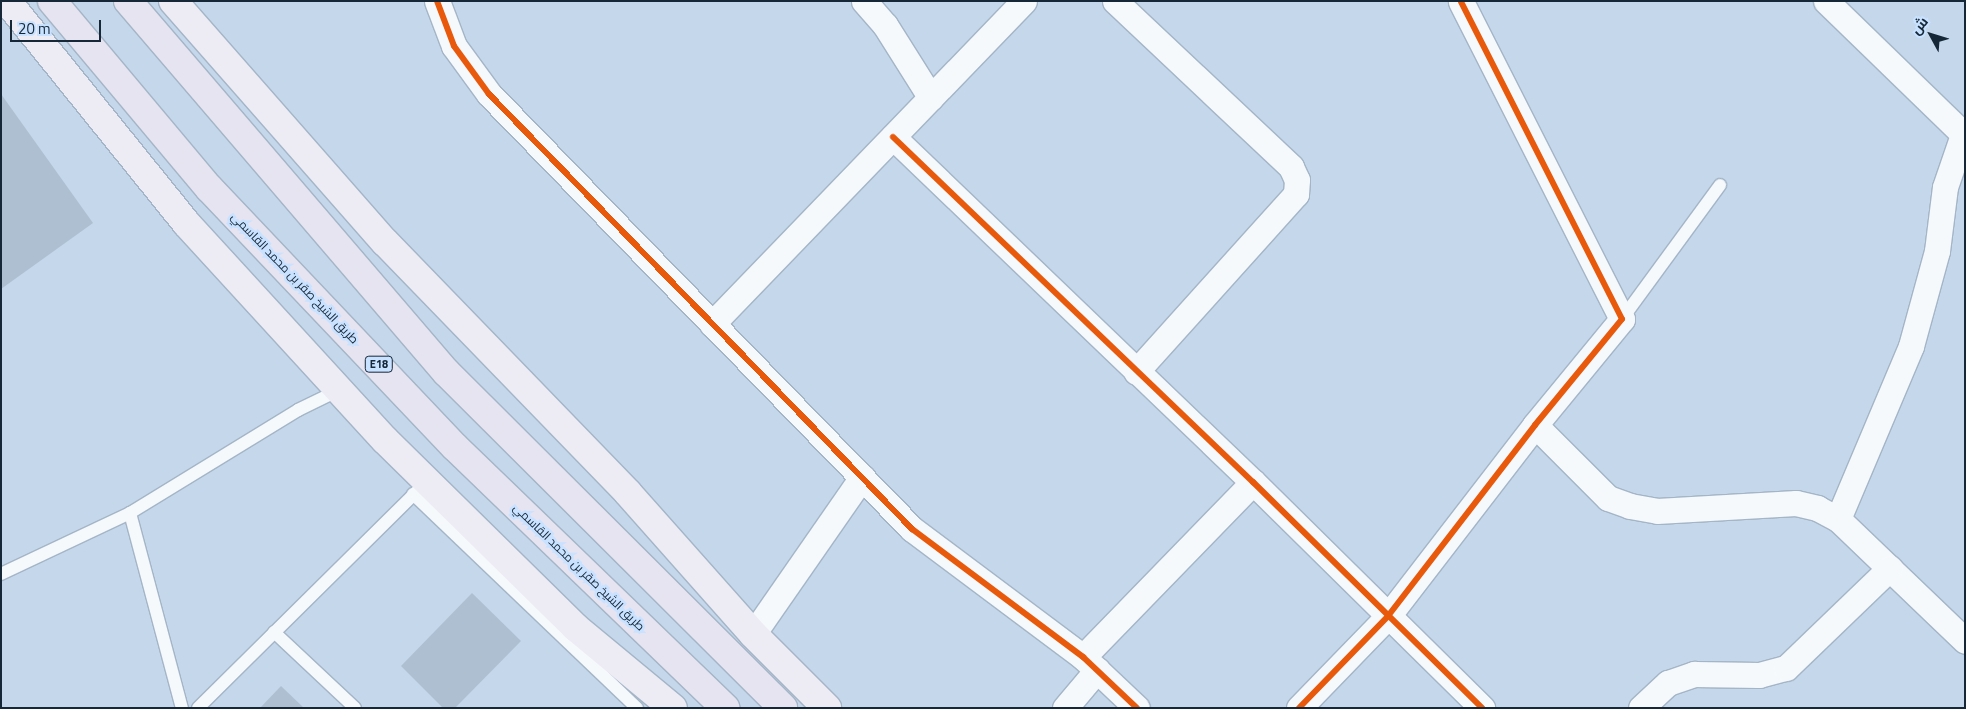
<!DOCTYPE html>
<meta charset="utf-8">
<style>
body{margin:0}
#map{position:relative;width:1966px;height:709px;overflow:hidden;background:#c4d7eb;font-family:"Titillium Web",Cairo,sans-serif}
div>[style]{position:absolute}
.building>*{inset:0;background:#aebfd1}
.roads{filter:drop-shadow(1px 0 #a4b5c7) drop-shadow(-1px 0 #a4b5c7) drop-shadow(0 1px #a4b5c7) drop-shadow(0 -1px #a4b5c7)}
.lane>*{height:12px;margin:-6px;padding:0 6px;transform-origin:6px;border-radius:6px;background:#f6f9fc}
.street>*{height:25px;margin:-12.5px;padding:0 12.5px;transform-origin:12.5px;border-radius:12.5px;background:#f6f9fc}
.primary>*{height:28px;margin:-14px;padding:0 14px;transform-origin:14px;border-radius:14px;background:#edecf5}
.highway>*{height:28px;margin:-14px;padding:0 14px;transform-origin:14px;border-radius:14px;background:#e7e4f1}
.cycleway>*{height:6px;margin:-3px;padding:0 3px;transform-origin:3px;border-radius:3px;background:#e8590c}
span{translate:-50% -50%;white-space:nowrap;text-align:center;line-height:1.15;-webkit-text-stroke:5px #c8e2ff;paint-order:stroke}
.shield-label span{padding:1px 4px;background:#c8e2ff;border:1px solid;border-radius:4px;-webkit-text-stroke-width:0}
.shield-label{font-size:11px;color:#162738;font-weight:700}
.street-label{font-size:12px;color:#162738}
.frame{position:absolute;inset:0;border:2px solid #162738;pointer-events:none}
.north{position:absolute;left:1906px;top:10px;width:50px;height:50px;-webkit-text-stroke:4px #c8e2ff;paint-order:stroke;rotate:309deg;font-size:14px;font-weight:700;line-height:20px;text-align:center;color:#162738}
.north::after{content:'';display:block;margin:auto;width:18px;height:22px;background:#162738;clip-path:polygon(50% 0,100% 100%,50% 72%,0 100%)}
.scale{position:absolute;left:10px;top:20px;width:91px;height:22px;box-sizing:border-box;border:2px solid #162738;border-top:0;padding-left:6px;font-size:15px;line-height:18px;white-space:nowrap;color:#162738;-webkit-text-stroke:4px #c8e2ff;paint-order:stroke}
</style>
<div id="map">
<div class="building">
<i style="clip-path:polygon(1px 94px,93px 223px,1px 289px)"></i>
<i style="clip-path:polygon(472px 593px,521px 641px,455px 708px,443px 708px,401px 666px)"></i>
<i style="clip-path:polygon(281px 686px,304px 708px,260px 708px)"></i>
</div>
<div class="roads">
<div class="lane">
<i style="left:1622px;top:319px;width:166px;rotate:-53.8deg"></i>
<i style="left:413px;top:494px;width:310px;rotate:43.7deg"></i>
<i style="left:130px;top:513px;width:202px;rotate:75.1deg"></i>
<i style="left:1px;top:574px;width:143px;rotate:-25.3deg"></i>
<i style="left:130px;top:513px;width:197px;rotate:-31.5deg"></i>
<i style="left:298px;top:410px;width:46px;rotate:-26deg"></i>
<i style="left:274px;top:632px;width:111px;rotate:43.2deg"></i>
<i style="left:198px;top:708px;width:322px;rotate:-44.7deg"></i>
</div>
<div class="street">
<i style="left:437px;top:1px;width:48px;rotate:69.3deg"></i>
<i style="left:454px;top:46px;width:59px;rotate:53.9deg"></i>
<i style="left:489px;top:94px;width:607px;rotate:45.8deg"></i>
<i style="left:912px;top:529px;width:214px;rotate:36.8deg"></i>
<i style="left:1083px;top:657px;width:74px;rotate:43.4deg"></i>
<i style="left:864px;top:1px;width:32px;rotate:49deg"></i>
<i style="left:885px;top:25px;width:86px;rotate:57.8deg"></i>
<i style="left:1115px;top:1px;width:242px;rotate:43.3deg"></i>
<i style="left:1291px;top:167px;width:14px;rotate:65deg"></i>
<i style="left:1297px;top:180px;width:14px;rotate:94deg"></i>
<i style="left:1296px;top:194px;width:239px;rotate:132deg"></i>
<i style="left:1826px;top:1px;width:190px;rotate:44.1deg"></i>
<i style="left:893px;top:137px;width:499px;rotate:43.8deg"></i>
<i style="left:1253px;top:482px;width:322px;rotate:44.6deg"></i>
<i style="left:712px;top:324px;width:449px;rotate:-46deg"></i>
<i style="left:1535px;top:425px;width:103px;rotate:45deg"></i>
<i style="left:1608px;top:498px;width:23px;rotate:20deg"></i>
<i style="left:1630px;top:506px;width:27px;rotate:10deg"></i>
<i style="left:1657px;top:511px;width:139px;rotate:-3.3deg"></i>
<i style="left:1796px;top:503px;width:22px;rotate:13deg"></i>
<i style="left:1817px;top:508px;width:24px;rotate:28deg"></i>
<i style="left:1838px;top:519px;width:176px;rotate:43.8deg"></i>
<i style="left:1838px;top:519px;width:188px;rotate:-67.1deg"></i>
<i style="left:1911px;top:346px;width:98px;rotate:-74.7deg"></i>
<i style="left:1937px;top:251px;width:64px;rotate:-82.9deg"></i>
<i style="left:1945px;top:187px;width:61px;rotate:-71deg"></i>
<i style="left:753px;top:634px;width:191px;rotate:-55.2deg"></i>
<i style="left:1083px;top:657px;width:244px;rotate:-45.8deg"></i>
<i style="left:1065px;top:708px;width:50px;rotate:-49.9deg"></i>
<i style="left:1299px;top:708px;width:128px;rotate:-45.9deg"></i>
<i style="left:1388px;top:616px;width:241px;rotate:-52.4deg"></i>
<i style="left:1535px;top:425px;width:137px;rotate:-50.6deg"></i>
<i style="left:1622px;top:319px;width:356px;rotate:-116.9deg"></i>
<i style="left:1641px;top:708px;width:37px;rotate:-43deg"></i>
<i style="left:1668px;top:683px;width:28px;rotate:-19deg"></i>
<i style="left:1694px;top:674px;width:65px;rotate:0.9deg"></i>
<i style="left:1759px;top:675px;width:28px;rotate:-15deg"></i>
<i style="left:1786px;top:668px;width:144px;rotate:-43.9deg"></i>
</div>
<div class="primary">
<i style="left:7px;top:1px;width:285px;rotate:51.1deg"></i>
<i style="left:186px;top:223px;width:294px;rotate:47.5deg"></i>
<i style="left:385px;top:440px;width:267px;rotate:44.5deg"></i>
<i style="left:575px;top:627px;width:127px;rotate:39.6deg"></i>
<i style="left:173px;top:1px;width:321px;rotate:48.7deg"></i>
<i style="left:385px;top:242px;width:349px;rotate:45.9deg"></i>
<i style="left:628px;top:493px;width:188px;rotate:48.4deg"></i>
<i style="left:753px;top:634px;width:105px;rotate:45deg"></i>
</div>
<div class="highway">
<i style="left:52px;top:1px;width:244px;rotate:50deg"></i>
<i style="left:209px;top:188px;width:357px;rotate:46.5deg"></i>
<i style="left:455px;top:447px;width:376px;rotate:44deg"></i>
<i style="left:128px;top:1px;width:489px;rotate:49.4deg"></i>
<i style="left:446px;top:372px;width:476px;rotate:44.9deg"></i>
</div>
</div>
<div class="cycleway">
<i style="left:437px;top:1px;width:48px;rotate:69.3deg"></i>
<i style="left:454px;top:46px;width:59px;rotate:53.9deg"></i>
<i style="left:489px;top:94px;width:607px;rotate:45.8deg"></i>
<i style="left:912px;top:529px;width:214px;rotate:36.8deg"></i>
<i style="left:1083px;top:657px;width:74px;rotate:43.4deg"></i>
<i style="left:893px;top:137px;width:499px;rotate:43.8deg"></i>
<i style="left:1253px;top:482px;width:322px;rotate:44.6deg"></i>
<i style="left:1299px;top:708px;width:128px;rotate:-45.9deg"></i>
<i style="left:1388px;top:616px;width:241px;rotate:-52.4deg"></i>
<i style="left:1535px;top:425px;width:137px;rotate:-50.6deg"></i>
<i style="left:1622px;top:319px;width:356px;rotate:-116.9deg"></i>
</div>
<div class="shield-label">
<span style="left:379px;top:364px">E18</span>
</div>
<div class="street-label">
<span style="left:295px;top:278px;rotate:46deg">طريق الشيخ صقر بن محمد القاسمي</span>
<span style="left:579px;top:567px;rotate:44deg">طريق الشيخ صقر بن محمد القاسمي</span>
</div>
<div class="frame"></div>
<div class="north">ش</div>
<div class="scale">20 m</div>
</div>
